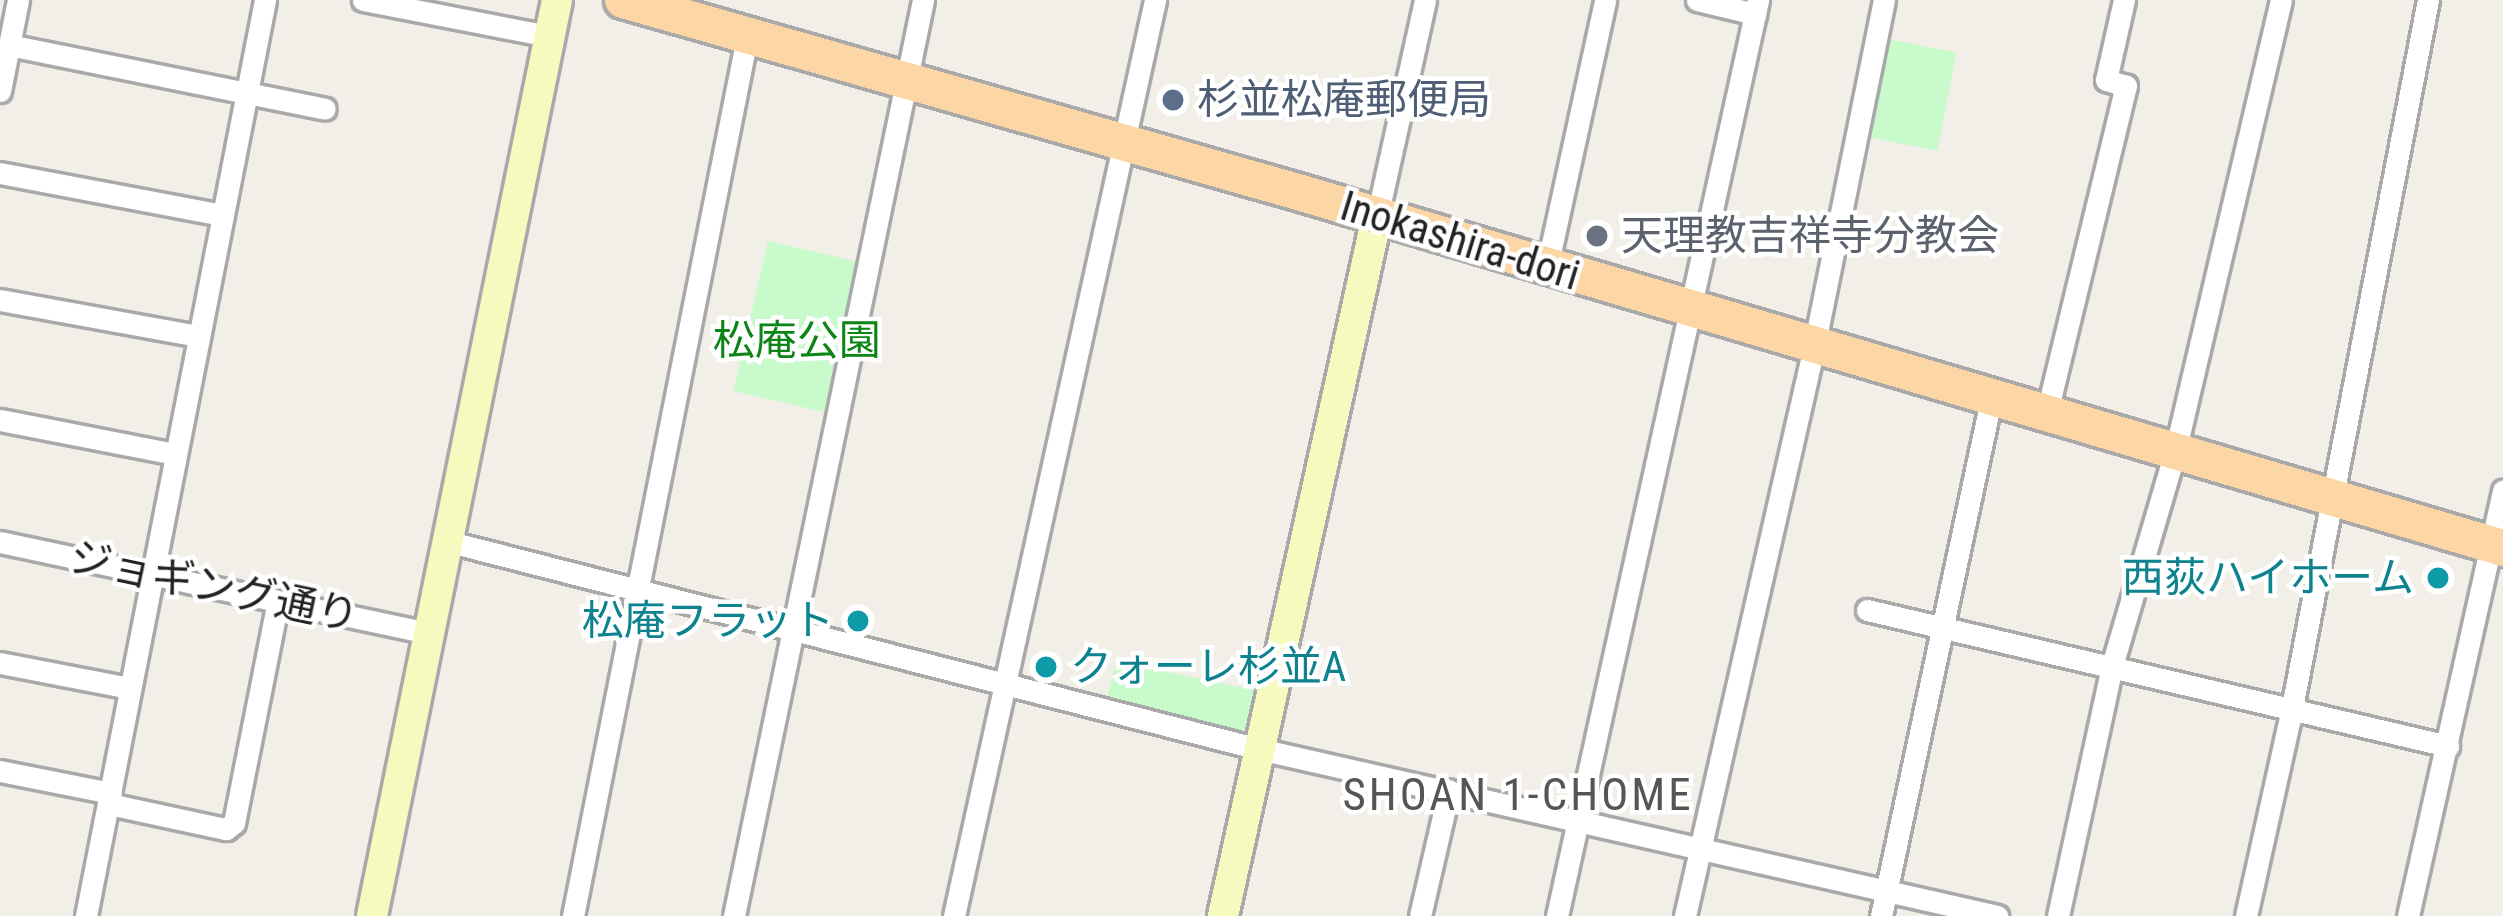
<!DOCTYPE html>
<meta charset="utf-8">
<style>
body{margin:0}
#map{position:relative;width:2503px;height:916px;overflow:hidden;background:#f2efe9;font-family:"Roboto Condensed","Noto Sans JP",sans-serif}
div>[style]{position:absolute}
.park>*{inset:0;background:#c8facc;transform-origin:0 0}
.roads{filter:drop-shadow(3px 0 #a9a9a9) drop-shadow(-3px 0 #a9a9a9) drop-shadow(0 3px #a9a9a9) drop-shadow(0 -3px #a9a9a9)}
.street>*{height:21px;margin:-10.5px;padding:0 10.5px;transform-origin:10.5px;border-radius:10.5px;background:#fff}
.secondary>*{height:30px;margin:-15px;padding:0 15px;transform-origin:15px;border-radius:15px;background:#f7fabf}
.primary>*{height:36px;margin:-18px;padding:0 18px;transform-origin:18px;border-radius:18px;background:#fcd6a4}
.dots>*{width:33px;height:33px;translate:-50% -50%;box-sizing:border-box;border:6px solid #fff;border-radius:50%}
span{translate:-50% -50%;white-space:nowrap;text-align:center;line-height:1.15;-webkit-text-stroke:9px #fff;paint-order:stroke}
.service-label{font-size:42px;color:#4e5e75}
.left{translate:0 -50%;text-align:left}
.worship-label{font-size:42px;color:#5b616d}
.street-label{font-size:42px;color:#222}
.park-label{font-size:42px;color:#0c8416}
.culture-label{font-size:42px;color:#0d838f}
.right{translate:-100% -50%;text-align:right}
.neighbourhood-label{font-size:45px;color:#555;letter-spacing:3px}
</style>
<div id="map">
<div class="park">
<i style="left:1882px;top:38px;width:76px;height:100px;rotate:11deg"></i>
<i style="left:768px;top:241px;width:98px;height:154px;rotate:13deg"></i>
<i style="clip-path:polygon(1116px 661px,1258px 691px,1252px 725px,1243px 731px,1107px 698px)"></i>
</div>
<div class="roads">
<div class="street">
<i style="left:363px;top:0;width:189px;rotate:11deg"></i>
<i style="left:1697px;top:0;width:60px;rotate:13.6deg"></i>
<i style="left:9px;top:45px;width:322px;rotate:11.4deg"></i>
<i style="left:0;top:91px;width:93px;rotate:-78.8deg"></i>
<i style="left:0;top:173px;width:226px;rotate:10.7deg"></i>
<i style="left:1377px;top:217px;width:222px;rotate:-77.5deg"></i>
<i style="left:1547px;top:267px;width:273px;rotate:-77.7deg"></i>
<i style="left:0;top:300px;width:202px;rotate:10.3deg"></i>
<i style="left:2046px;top:416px;width:340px;rotate:-76.4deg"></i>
<i style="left:2126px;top:86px;width:21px;rotate:-163deg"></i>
<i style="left:2106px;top:80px;width:82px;rotate:-77.3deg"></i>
<i style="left:0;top:420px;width:178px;rotate:11deg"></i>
<i style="left:446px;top:541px;width:839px;rotate:14.35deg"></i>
<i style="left:1259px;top:749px;width:757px;rotate:12.75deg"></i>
<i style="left:0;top:542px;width:437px;rotate:12deg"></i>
<i style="left:1867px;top:610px;width:597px;rotate:13.17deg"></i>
<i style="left:0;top:663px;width:132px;rotate:10.9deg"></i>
<i style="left:0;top:771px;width:113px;rotate:11.2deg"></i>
<i style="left:109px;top:804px;width:120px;rotate:12.1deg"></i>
<i style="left:226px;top:829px;width:10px;rotate:-37deg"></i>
<i style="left:234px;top:823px;width:226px;rotate:-78.8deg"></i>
<i style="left:86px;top:916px;width:933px;rotate:-78.94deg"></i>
<i style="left:573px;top:916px;width:896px;rotate:-78.8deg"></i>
<i style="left:734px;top:916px;width:935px;rotate:-78.34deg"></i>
<i style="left:954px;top:916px;width:938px;rotate:-77.62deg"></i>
<i style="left:1420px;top:916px;width:129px;rotate:-77deg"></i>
<i style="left:1557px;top:916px;width:938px;rotate:-77.62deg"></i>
<i style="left:1685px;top:916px;width:583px;rotate:-77.23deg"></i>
<i style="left:1814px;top:347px;width:354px;rotate:-78.6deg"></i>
<i style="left:1881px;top:916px;width:528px;rotate:-77.97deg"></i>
<i style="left:2058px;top:916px;width:256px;rotate:-77.8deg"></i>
<i style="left:2112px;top:666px;width:223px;rotate:-73.6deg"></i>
<i style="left:2175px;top:452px;width:464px;rotate:-76.8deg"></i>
<i style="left:2246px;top:916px;width:213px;rotate:-77.5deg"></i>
<i style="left:2292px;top:708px;width:721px;rotate:-79.13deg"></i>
<i style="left:2408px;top:916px;width:436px;rotate:-77.4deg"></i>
</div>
<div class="secondary">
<i style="left:372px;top:916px;width:934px;rotate:-78.58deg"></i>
<i style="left:1223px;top:916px;width:716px;rotate:-77.58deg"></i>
</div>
<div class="primary">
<i style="left:623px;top:0;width:702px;rotate:15.88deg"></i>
<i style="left:1298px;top:192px;width:1256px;rotate:16.46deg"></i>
</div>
</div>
<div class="dots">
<i style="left:1173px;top:100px;background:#5c6f8a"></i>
<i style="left:1597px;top:236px;background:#6b7280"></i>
<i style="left:2438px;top:578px;background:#0f9aa8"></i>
<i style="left:858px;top:621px;background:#0f9aa8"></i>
<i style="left:1046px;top:667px;background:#0f9aa8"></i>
</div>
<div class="service-label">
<span class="left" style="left:1197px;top:100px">杉並松庵郵便局</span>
</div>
<div class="worship-label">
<span class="left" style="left:1621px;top:236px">天理教吉祥寺分教会</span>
</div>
<div class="street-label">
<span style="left:1460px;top:241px;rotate:17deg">Inokashira-dori</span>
<span style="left:214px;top:587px;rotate:12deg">ジョギング通り</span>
</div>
<div class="park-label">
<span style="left:797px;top:341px">松庵公園</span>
</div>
<div class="culture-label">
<span class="right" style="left:2414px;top:578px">西荻ハイホーム</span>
<span class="right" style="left:834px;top:621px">松庵フラット</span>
<span class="left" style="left:1070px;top:667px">クォーレ杉並A</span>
</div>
<div class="neighbourhood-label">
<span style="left:1518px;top:795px">SHOAN 1-CHOME</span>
</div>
</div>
